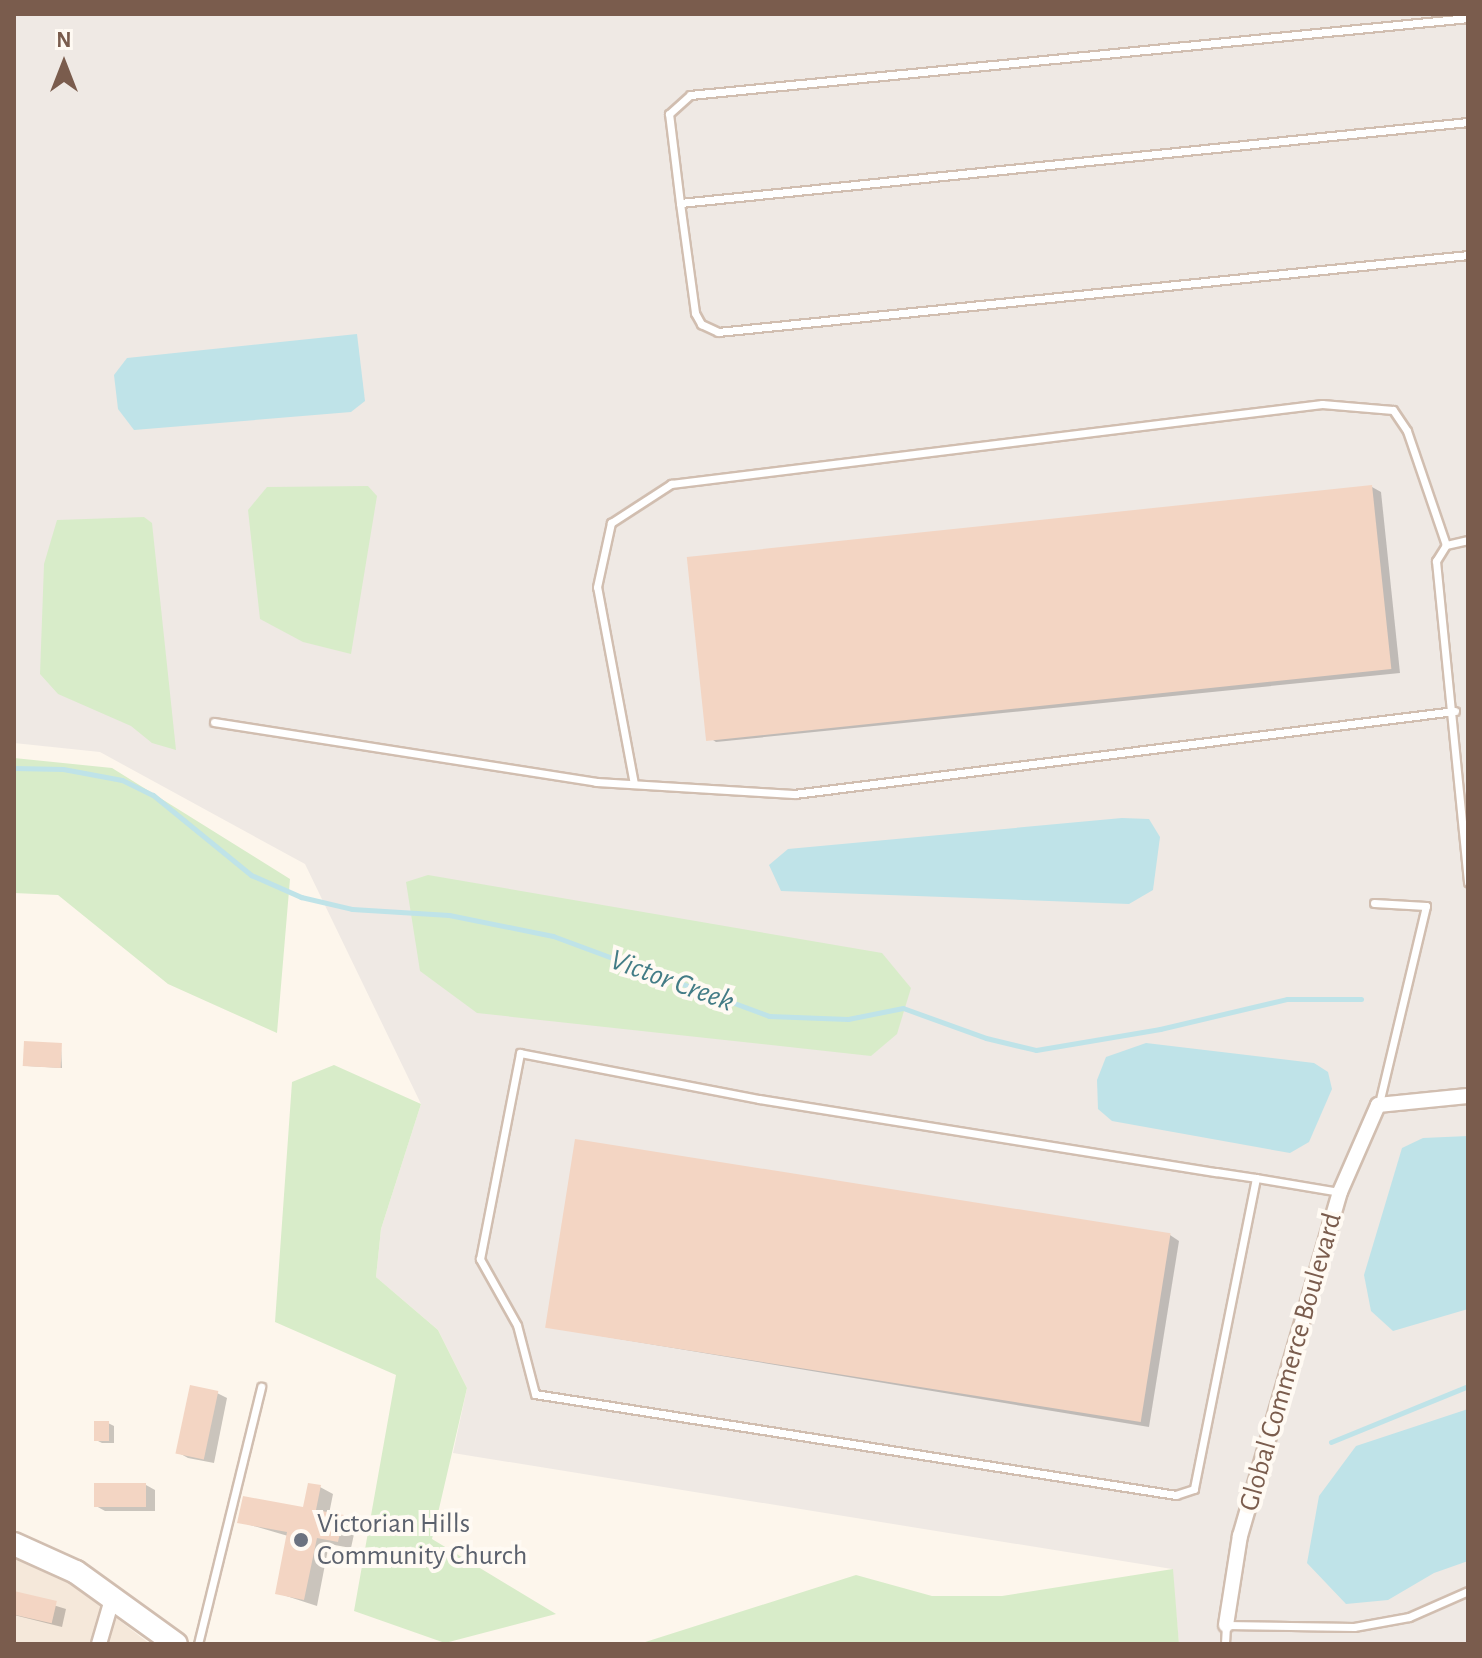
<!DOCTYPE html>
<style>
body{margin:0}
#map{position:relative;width:1482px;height:1658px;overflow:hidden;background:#fdf6ec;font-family:"Alegreya Sans",sans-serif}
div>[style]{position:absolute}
.residential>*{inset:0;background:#f5e8da}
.industrial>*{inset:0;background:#efe9e4}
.green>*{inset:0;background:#d8ecc9}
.water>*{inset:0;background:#bfe3e8}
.shadow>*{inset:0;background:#0003}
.stream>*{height:5px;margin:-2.5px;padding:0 2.5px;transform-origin:2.5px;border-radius:2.5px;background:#bfe3e8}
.building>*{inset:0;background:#f3d5c3;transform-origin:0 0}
.roads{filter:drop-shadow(2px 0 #d1beb0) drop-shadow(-2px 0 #d1beb0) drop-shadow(0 2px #d1beb0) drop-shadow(0 -2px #d1beb0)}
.lane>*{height:7px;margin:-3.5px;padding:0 3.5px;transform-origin:3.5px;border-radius:3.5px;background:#fff}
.street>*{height:14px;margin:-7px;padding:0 7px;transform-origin:7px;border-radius:7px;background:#fff}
.secondary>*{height:22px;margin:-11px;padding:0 11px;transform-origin:11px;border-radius:11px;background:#fff}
.dots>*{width:22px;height:22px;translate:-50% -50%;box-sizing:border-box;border:4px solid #fffaf3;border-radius:50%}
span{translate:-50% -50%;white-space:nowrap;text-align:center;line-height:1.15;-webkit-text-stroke:8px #fffaf3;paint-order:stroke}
.street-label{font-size:28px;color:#7a5c4d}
.worship-label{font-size:28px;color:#5b616d}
.left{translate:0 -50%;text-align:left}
.water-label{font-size:30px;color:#437c86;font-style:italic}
.frame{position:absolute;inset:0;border:16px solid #7a5c4d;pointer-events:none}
.north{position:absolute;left:24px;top:24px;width:80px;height:80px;-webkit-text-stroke:6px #fffaf3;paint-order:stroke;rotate:0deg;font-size:22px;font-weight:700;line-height:32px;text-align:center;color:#7a5c4d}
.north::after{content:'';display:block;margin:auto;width:28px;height:36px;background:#7a5c4d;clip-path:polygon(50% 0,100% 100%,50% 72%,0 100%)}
</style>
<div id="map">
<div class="residential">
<i style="clip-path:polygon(14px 1557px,76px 1587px,150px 1644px,14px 1644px)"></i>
</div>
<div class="industrial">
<i style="clip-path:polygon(14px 14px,1468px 14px,1468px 1644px,1179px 1644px,1172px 1569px,453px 1453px,467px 1388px,438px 1330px,376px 1277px,381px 1229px,421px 1104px,305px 864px,100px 752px,14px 743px)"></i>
</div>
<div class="green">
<i style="clip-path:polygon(368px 486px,377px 496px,351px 654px,303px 642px,260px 619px,248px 510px,267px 487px)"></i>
<i style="clip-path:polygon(144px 517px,152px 523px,176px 750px,152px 743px,131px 726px,58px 694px,40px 674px,44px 564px,57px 520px)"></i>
<i style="clip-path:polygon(14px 758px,112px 768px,290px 879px,277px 1033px,168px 984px,58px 895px,14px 893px)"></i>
<i style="clip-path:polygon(428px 875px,882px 953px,911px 988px,897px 1034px,871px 1056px,477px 1013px,420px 971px,406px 882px)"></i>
<i style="clip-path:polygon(334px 1065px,421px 1104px,381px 1229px,376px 1277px,438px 1330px,467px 1388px,432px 1539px,556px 1614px,445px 1643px,354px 1611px,396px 1375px,275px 1322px,292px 1082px)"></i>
<i style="clip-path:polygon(1173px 1569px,1179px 1644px,639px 1644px,856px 1575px,932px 1596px,1002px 1596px)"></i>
</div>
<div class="water">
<i style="clip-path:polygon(357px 334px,365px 401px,351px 412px,134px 430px,118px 409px,114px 375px,127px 358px)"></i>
<i style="clip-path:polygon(1122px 818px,1149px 819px,1160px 837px,1153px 890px,1129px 904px,781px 891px,769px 865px,788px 849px)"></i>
<i style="clip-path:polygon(1146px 1043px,1314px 1063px,1328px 1072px,1332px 1089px,1309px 1142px,1290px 1153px,1112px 1121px,1098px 1109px,1097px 1080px,1106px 1057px)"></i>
<i style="clip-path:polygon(1468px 1136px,1468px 1309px,1393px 1331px,1371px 1311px,1364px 1275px,1402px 1148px,1423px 1138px)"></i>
<i style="clip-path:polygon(1468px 1409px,1468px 1561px,1434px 1573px,1388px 1600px,1346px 1604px,1307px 1563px,1319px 1496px,1356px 1446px)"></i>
</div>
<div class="shadow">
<i style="clip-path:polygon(1372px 487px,1381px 492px,1400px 673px,716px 742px,707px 736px)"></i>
<i style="clip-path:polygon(61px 1045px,62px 1068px,27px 1066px)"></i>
<i style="clip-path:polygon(1170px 1235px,1179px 1241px,1149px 1427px,547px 1327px)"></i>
<i style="clip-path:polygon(217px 1393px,227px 1398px,214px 1463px,188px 1458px,179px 1453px)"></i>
<i style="clip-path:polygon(108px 1423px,114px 1426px,114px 1443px,102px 1443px,96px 1440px)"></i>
<i style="clip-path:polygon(146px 1485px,155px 1490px,155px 1511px,105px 1511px,96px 1506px)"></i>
<i style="clip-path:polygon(320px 1487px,333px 1494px,329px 1514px,356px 1525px,351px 1548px,329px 1544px,317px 1606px,277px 1593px,288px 1536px,240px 1522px,305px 1510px)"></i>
<i style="clip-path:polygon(14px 1593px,66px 1609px,62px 1627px,14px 1615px)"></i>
</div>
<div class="stream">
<i style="left:14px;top:768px;width:49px;rotate:1.2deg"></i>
<i style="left:63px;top:769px;width:60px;rotate:10.6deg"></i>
<i style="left:122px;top:780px;width:34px;rotate:26deg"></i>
<i style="left:153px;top:795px;width:127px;rotate:39.2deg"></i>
<i style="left:251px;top:875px;width:55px;rotate:23.7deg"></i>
<i style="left:301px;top:897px;width:52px;rotate:13.2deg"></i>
<i style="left:352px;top:909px;width:97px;rotate:3.5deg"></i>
<i style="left:449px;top:915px;width:106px;rotate:11.4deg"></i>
<i style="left:553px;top:936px;width:230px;rotate:20.3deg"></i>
<i style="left:769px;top:1016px;width:79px;rotate:2.2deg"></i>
<i style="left:848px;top:1019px;width:56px;rotate:-11.3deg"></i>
<i style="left:903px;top:1008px;width:88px;rotate:19.9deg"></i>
<i style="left:986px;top:1038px;width:51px;rotate:13.5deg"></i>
<i style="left:1036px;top:1050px;width:126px;rotate:-9.6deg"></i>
<i style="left:1160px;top:1029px;width:130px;rotate:-13.3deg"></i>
<i style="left:1287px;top:999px;width:74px"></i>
<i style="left:1331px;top:1442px;width:148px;rotate:-22.2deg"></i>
</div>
<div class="building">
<i style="left:1372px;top:485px;width:185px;height:689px;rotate:84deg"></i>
<i style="left:24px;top:1041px;width:38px;height:25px;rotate:3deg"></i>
<i style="left:575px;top:1139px;width:603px;height:191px;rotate:9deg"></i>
<i style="left:190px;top:1385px;width:29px;height:70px;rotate:12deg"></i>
<i style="left:94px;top:1421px;width:15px;height:20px"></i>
<i style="left:94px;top:1483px;width:52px;height:24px"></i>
<i style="clip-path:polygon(308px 1483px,321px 1485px,316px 1510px,344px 1515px,338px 1542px,317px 1538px,304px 1600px,275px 1594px,287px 1532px,237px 1523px,243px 1496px,303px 1507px)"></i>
<i style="left:14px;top:1591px;width:44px;height:23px;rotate:13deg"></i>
</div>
<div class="roads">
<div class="lane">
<i style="left:1468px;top:122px;width:792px;rotate:174.13deg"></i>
<i style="left:680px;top:203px;width:111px;rotate:82.2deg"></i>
<i style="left:695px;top:313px;width:13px;rotate:61deg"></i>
<i style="left:701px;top:324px;width:19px;rotate:25deg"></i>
<i style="left:718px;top:332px;width:754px;rotate:-5.86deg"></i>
<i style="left:680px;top:203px;width:90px;rotate:-97deg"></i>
<i style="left:669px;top:114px;width:28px;rotate:-42deg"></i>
<i style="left:690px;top:95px;width:782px;rotate:-5.65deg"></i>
<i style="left:1468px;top:540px;width:23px;rotate:167deg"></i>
<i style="left:1446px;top:545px;width:19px;rotate:122deg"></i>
<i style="left:1436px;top:561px;width:323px;rotate:84.3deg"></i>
<i style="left:214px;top:722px;width:387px;rotate:8.9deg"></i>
<i style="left:596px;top:782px;width:198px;rotate:3.5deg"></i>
<i style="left:794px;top:794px;width:666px;rotate:-7.16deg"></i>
<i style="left:634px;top:784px;width:200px;rotate:-100.6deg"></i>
<i style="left:597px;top:587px;width:66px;rotate:-77.7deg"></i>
<i style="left:611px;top:523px;width:72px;rotate:-33deg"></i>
<i style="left:671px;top:484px;width:656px;rotate:-7.01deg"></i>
<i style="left:1322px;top:404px;width:71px;rotate:4.8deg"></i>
<i style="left:1393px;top:410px;width:25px;rotate:56deg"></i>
<i style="left:1407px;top:431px;width:120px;rotate:71.1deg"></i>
<i style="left:1374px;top:903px;width:52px;rotate:3.3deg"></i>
<i style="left:1426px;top:906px;width:203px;rotate:103.4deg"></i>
<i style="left:1256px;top:1178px;width:317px;rotate:101.3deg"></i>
<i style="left:1194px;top:1489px;width:19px;rotate:162deg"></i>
<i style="left:1176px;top:1495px;width:649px;rotate:-171.05deg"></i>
<i style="left:535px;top:1394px;width:71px;rotate:-104.6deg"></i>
<i style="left:517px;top:1325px;width:76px;rotate:-119.3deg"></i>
<i style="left:480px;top:1259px;width:210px;rotate:-79deg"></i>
<i style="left:520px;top:1053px;width:243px;rotate:10.9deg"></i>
<i style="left:759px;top:1099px;width:463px;rotate:9.1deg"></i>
<i style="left:1216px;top:1172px;width:40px;rotate:8.5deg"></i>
<i style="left:1256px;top:1178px;width:85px;rotate:9.5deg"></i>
<i style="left:198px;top:1644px;width:265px;rotate:-76.2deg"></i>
<i style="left:1225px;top:1644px;width:19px;rotate:-87deg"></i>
<i style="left:1226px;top:1625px;width:128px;rotate:0.9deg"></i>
<i style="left:1354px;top:1627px;width:56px;rotate:-10.3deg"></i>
<i style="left:1409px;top:1617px;width:64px;rotate:-23.8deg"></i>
</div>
<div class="street">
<i style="left:1226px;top:1625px;width:90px;rotate:-81.1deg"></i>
<i style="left:1240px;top:1536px;width:358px;rotate:-73.8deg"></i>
<i style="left:1340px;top:1192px;width:95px;rotate:-66.4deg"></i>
<i style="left:1378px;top:1105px;width:90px;rotate:-5.7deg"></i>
<i style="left:99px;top:1644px;width:50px;rotate:-73.7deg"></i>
</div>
<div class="secondary">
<i style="left:14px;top:1544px;width:68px;rotate:24.3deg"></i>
<i style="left:76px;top:1572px;width:123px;rotate:35.8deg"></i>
</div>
</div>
<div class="dots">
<i style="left:301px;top:1540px;background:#6b7280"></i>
</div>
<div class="street-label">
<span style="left:1291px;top:1362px;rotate:-74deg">Global Commerce Boulevard</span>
</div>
<div class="worship-label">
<span class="left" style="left:317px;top:1540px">Victorian Hills<br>Community Church</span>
</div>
<div class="water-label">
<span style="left:672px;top:981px;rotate:20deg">Victor Creek</span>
</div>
<div class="frame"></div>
<div class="north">N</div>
</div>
